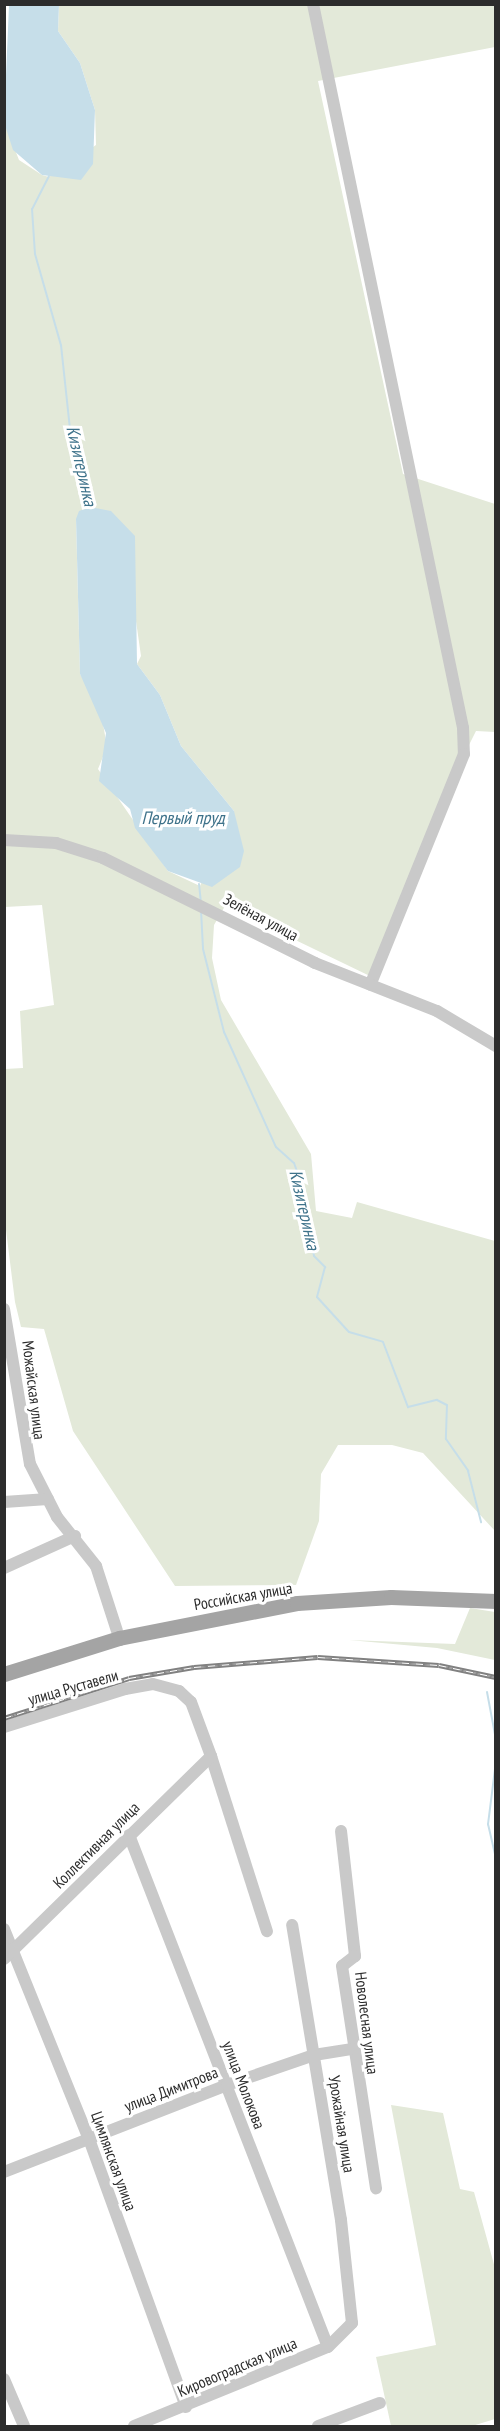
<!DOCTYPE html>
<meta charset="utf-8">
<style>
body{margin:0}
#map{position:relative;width:500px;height:2431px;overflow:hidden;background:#fff;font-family:"PT Sans Narrow",sans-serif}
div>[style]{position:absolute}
.green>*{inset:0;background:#e3e9d9}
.water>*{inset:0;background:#c6dee9}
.stream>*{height:2px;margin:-1px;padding:0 1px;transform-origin:1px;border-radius:1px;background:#c6dee9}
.minor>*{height:12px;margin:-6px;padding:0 6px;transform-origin:6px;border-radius:6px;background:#c9c9c9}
.major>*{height:15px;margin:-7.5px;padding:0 7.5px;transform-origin:7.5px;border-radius:7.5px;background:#a4a4a4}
.rail>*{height:4.5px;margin-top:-2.25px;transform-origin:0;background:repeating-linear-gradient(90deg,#fff 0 7px,#818181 0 14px);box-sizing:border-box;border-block:2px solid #818181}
span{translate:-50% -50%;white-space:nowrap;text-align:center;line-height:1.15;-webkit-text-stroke:6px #fff;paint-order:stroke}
.street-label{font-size:16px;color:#2c2c2c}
.water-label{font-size:18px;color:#3e728a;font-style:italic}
.frame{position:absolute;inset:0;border:6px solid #2c2c2c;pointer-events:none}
</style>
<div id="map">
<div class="green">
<i style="clip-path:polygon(evenodd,59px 5px,495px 5px,495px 47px,318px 81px,403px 474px,495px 504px,495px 732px,476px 731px,468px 747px,374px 978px,225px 906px,214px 925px,212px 958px,221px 1000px,311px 1154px,316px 1211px,352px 1218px,357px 1202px,495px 1241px,495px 1531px,423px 1453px,392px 1445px,338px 1445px,321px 1474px,319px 1521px,296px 1585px,175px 1586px,73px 1431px,44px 1329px,21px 1327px,15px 1302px,5px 1222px,5px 1069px,23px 1068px,20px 1011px,54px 1005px,42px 905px,5px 907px,4px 122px,19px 160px,42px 175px,49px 177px,96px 145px,95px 110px,80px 63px,58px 31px,59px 5px,76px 519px,134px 607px,141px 656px,137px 664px,160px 695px,181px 746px,234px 811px,200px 886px,168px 871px,98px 769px,107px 747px,101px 712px,80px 674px,76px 519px)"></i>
<i style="clip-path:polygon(470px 1608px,495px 1612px,495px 1660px,437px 1648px,349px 1640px,455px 1644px)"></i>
<i style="clip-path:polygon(391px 2105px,443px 2113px,460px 2189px,474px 2192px,495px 2268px,495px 2419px,472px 2426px,391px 2426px,376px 2357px,436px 2345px)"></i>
</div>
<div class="water">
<i style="clip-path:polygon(9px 5px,59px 5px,58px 31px,80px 63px,95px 110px,93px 164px,81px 180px,42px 175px,13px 150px,4px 122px)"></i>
<i style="clip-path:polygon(90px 507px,111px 511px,135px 536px,137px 664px,160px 695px,181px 746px,234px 811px,244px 851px,240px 867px,212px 887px,168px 871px,135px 828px,130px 809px,99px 781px,106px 733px,80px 674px,76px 519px,79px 511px)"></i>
</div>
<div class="stream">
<i style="left:49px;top:176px;width:37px;rotate:117deg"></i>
<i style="left:32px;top:209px;width:45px;rotate:86.2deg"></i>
<i style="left:35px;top:254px;width:95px;rotate:74.1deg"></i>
<i style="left:61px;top:345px;width:94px;rotate:83.9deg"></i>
<i style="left:71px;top:438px;width:74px;rotate:74.3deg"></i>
<i style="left:199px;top:884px;width:18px;rotate:84deg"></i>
<i style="left:201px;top:910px;width:39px;rotate:87deg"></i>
<i style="left:203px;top:949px;width:86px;rotate:75.8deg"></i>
<i style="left:224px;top:1032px;width:126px;rotate:65.7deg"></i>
<i style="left:276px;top:1147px;width:24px;rotate:42deg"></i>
<i style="left:294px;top:1163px;width:20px;rotate:70deg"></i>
<i style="left:301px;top:1182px;width:75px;rotate:80deg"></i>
<i style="left:314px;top:1256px;width:16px;rotate:45deg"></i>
<i style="left:325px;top:1267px;width:31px;rotate:105deg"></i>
<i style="left:317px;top:1297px;width:47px;rotate:47.6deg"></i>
<i style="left:349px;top:1332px;width:35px;rotate:16deg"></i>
<i style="left:383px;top:1342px;width:70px;rotate:69deg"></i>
<i style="left:408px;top:1407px;width:30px;rotate:-14deg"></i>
<i style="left:437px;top:1400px;width:11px;rotate:27deg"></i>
<i style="left:447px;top:1405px;width:34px;rotate:92deg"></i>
<i style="left:446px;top:1439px;width:39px;rotate:55deg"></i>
<i style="left:468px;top:1471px;width:53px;rotate:75.7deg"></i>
<i style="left:487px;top:1692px;width:49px;rotate:79.4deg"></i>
<i style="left:496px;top:1761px;width:64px;rotate:97.2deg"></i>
<i style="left:488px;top:1824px;width:35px;rotate:77deg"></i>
</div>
<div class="minor">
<i style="left:313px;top:4px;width:739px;rotate:78.29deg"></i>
<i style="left:463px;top:728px;width:26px;rotate:88deg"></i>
<i style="left:464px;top:754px;width:249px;rotate:112.1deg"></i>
<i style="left:4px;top:840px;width:52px;rotate:3.3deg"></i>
<i style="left:56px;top:843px;width:49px;rotate:17.7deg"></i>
<i style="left:103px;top:858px;width:237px;rotate:26.3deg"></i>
<i style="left:315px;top:963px;width:131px;rotate:21.5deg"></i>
<i style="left:437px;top:1011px;width:69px;rotate:30.7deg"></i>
<i style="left:4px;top:1309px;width:157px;rotate:80.5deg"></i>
<i style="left:30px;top:1464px;width:59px;rotate:63deg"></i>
<i style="left:57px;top:1517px;width:63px;rotate:51.5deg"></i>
<i style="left:96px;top:1566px;width:68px;rotate:72.1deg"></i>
<i style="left:4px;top:1502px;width:44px;rotate:-3.9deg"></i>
<i style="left:4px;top:1568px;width:78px;rotate:-24.3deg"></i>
<i style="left:4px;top:1727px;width:127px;rotate:-17.4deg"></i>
<i style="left:125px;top:1689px;width:28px;rotate:-10deg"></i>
<i style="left:153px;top:1684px;width:27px;rotate:15deg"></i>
<i style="left:179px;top:1691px;width:16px;rotate:43deg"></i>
<i style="left:191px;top:1702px;width:58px;rotate:69.7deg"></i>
<i style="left:211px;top:1756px;width:184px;rotate:72.3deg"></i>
<i style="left:341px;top:1831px;width:126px;rotate:83.6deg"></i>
<i style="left:355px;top:1956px;width:16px;rotate:142deg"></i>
<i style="left:342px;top:1966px;width:225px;rotate:81.3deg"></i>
<i style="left:129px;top:1835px;width:549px;rotate:68.76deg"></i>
<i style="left:4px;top:1929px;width:227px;rotate:68deg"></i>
<i style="left:89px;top:2139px;width:285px;rotate:70.1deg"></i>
<i style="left:4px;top:1959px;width:290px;rotate:-44.4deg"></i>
<i style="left:4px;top:2172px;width:239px;rotate:-21.3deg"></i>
<i style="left:227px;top:2085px;width:92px;rotate:-19deg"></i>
<i style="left:314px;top:2055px;width:39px;rotate:-9deg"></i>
<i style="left:4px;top:2379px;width:51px;rotate:66.9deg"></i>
<i style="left:134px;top:2426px;width:209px;rotate:-22.2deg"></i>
<i style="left:328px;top:2347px;width:34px;rotate:-45deg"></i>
<i style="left:352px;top:2323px;width:104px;rotate:-96.1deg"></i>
<i style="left:341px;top:2220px;width:299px;rotate:-99.4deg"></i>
<i style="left:318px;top:2426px;width:66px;rotate:-20.4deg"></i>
</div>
<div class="major">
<i style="left:4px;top:1674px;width:121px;rotate:-17.4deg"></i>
<i style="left:119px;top:1638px;width:181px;rotate:-11.1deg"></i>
<i style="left:297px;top:1603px;width:94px;rotate:-3.7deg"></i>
<i style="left:391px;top:1597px;width:105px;rotate:2.2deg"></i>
</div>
<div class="rail">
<i style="left:4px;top:1718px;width:131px;rotate:-17.7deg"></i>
<i style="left:129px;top:1678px;width:66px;rotate:-9.6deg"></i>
<i style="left:194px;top:1667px;width:124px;rotate:-4.6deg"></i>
<i style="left:318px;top:1657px;width:121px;rotate:3.8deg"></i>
<i style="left:439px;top:1665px;width:58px;rotate:11.9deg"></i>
</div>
<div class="street-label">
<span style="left:261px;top:917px;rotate:28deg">Зелёная улица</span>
<span style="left:34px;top:1390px;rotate:83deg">Можайская улица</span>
<span style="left:243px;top:1596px;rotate:-10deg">Российская улица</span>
<span style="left:73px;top:1687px;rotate:-16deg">улица Руставели</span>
<span style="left:96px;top:1845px;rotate:-45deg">Коллективная улица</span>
<span style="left:367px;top:2023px;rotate:83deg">Новолесная улица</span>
<span style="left:244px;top:2085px;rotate:69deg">улица Молокова</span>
<span style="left:171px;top:2089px;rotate:-21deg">улица Димитрова</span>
<span style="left:342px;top:2124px;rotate:81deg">Урожайная улица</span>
<span style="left:114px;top:2161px;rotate:70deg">Цимлянская улица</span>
<span style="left:237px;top:2367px;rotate:-23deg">Кировоградская улица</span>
</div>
<div class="water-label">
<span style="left:81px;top:466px;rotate:77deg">Кизитеринка</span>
<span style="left:183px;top:818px">Первый пруд</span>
<span style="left:304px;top:1210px;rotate:77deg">Кизитеринка</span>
</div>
<div class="frame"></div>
</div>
